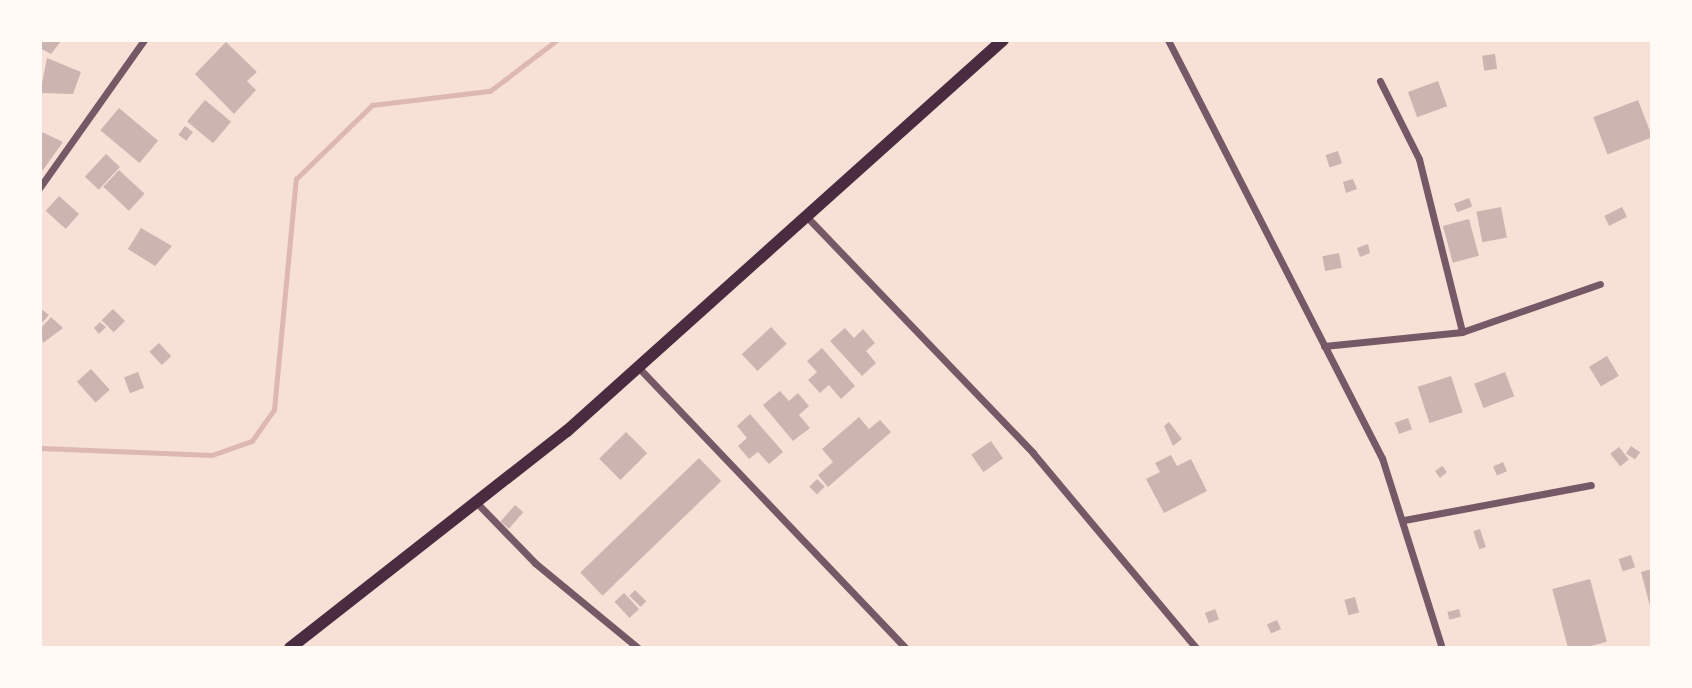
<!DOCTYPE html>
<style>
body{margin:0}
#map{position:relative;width:1692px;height:688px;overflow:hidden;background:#f7e1d7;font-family:"IBM Plex Sans",sans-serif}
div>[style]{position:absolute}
.stream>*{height:4.5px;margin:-2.25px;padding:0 2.25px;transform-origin:2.25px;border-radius:2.25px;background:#dcb8b0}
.building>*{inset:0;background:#ccb4b1;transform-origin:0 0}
.minor>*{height:7px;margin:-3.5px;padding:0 3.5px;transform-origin:3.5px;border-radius:3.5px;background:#755966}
.primary>*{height:12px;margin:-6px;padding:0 6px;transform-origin:6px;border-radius:6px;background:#4a2c40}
span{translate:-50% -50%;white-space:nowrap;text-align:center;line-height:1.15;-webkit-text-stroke:5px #fffaf5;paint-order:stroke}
.frame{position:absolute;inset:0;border:42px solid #fffaf5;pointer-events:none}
</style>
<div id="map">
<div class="stream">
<i style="left:40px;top:448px;width:172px;rotate:2.3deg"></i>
<i style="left:212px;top:455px;width:42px;rotate:-19.3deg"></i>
<i style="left:252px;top:441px;width:38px;rotate:-55deg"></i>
<i style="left:274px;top:410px;width:232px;rotate:-84.6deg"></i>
<i style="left:296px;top:179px;width:106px;rotate:-44.2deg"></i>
<i style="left:372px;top:105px;width:119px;rotate:-6.8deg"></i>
<i style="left:490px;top:91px;width:84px;rotate:-37.3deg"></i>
</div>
<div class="building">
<i style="clip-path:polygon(40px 40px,62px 40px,51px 54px,40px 48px)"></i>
<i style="clip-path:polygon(226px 42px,257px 72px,247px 81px,256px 90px,234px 114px,195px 74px)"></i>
<i style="left:1495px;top:54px;width:15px;height:13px;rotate:82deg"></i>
<i style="clip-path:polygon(47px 58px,81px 72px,73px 94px,40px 93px)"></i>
<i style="left:1438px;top:81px;width:27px;height:32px;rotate:70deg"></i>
<i style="left:205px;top:100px;width:34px;height:28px;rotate:40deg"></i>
<i style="left:1638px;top:100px;width:40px;height:48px;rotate:69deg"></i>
<i style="left:119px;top:108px;width:51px;height:29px;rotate:40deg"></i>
<i style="left:185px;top:126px;width:10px;height:11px;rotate:37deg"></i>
<i style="clip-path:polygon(42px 132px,63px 142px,43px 170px,40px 168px)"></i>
<i style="left:1338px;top:151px;width:13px;height:13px;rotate:72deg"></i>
<i style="left:106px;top:154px;width:19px;height:31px;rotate:43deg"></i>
<i style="left:119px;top:170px;width:35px;height:23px;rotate:43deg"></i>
<i style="clip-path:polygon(1353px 179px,1357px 189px,1346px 193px,1343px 182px)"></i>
<i style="left:59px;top:196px;width:27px;height:20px;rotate:42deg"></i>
<i style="left:1469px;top:198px;width:9px;height:16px;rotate:69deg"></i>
<i style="left:1501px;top:207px;width:31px;height:25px;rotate:79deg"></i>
<i style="left:1622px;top:207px;width:11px;height:20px;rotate:63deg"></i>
<i style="left:1469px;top:219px;width:38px;height:27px;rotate:75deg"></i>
<i style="clip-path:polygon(141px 228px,172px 246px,155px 266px,128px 249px)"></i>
<i style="clip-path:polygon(1368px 244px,1370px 253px,1360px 257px,1357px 248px)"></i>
<i style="left:1339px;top:253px;width:15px;height:17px;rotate:79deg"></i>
<i style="clip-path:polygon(40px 308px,49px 315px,40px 325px)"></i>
<i style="left:113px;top:309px;width:17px;height:16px;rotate:45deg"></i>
<i style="clip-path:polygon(51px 317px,63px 328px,43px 343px,40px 329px)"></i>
<i style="clip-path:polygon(100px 322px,106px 327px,99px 334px,94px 328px)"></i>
<i style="left:771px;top:327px;width:23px;height:40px;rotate:47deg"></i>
<i style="clip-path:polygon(845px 328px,854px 338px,863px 329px,875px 343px,866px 351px,876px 363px,862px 376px,830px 341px)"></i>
<i style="left:159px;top:343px;width:18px;height:13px;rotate:47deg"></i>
<i style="clip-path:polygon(822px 348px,855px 386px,841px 399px,829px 385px,820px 393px,808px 380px,817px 372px,807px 361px)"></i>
<i style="left:1607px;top:356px;width:23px;height:21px;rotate:59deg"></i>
<i style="left:91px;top:369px;width:28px;height:19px;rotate:48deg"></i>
<i style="left:138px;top:372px;width:17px;height:15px;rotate:69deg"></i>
<i style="left:1505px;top:372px;width:26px;height:33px;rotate:69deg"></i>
<i style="left:1451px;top:376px;width:38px;height:35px;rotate:72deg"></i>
<i style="clip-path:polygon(780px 391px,789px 401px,798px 393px,809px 406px,799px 415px,810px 428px,793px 441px,763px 405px)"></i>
<i style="clip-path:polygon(750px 414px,783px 452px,769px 464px,758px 452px,749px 459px,738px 446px,747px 438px,737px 426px)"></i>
<i style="clip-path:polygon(859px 417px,869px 429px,880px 420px,891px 432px,828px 487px,818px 475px,833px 462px,822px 449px)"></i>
<i style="left:1408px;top:418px;width:12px;height:14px;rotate:70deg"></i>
<i style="clip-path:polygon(1169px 422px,1182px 439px,1173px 446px,1164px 426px)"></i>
<i style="left:626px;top:432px;width:30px;height:38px;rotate:45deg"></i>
<i style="left:991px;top:441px;width:21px;height:24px;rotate:55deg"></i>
<i style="left:1631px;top:446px;width:11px;height:9px;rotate:34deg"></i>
<i style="left:1619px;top:447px;width:16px;height:11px;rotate:52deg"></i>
<i style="clip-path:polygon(1171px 455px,1177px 466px,1191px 459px,1207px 491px,1164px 513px,1146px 479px,1160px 472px,1155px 463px)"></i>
<i style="left:699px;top:458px;width:32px;height:165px;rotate:46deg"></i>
<i style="left:1503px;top:462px;width:10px;height:11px;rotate:66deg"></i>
<i style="clip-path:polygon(1442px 466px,1447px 472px,1440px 478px,1435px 471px)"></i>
<i style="left:817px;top:479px;width:11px;height:11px;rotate:45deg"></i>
<i style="left:515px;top:505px;width:11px;height:22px;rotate:41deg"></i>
<i style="left:1480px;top:529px;width:19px;height:7px;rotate:72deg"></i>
<i style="left:1631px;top:555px;width:13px;height:13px;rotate:72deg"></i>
<i style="clip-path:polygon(1652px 569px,1652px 610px,1651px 610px,1641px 572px)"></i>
<i style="left:1590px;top:579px;width:65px;height:39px;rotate:75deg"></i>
<i style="left:635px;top:590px;width:16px;height:8px;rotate:45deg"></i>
<i style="left:624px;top:593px;width:22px;height:13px;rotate:47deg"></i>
<i style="left:1355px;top:597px;width:16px;height:11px;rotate:75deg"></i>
<i style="left:1215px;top:609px;width:11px;height:11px;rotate:68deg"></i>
<i style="left:1459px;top:609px;width:8px;height:12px;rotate:76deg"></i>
<i style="left:1277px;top:620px;width:10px;height:11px;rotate:66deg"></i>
</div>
<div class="minor">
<i style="left:1168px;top:40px;width:470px;rotate:62.9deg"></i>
<i style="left:1382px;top:458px;width:199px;rotate:72.5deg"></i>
<i style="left:1380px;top:81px;width:87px;rotate:63.4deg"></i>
<i style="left:1419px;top:159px;width:178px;rotate:76deg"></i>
<i style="left:40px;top:187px;width:180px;rotate:-54.7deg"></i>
<i style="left:807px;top:217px;width:327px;rotate:46.2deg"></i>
<i style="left:1033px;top:453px;width:254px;rotate:50.1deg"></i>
<i style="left:1324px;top:346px;width:139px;rotate:-5.8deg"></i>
<i style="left:1462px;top:332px;width:146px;rotate:-19.2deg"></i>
<i style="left:638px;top:367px;width:388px;rotate:46.4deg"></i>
<i style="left:475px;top:501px;width:86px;rotate:45.9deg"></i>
<i style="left:535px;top:563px;width:134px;rotate:39.5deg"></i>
<i style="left:1404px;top:520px;width:190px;rotate:-10.6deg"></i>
</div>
<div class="primary">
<i style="left:290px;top:648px;width:352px;rotate:-38.1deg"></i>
<i style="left:567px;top:431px;width:586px;rotate:-41.89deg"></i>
</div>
<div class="frame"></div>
</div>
